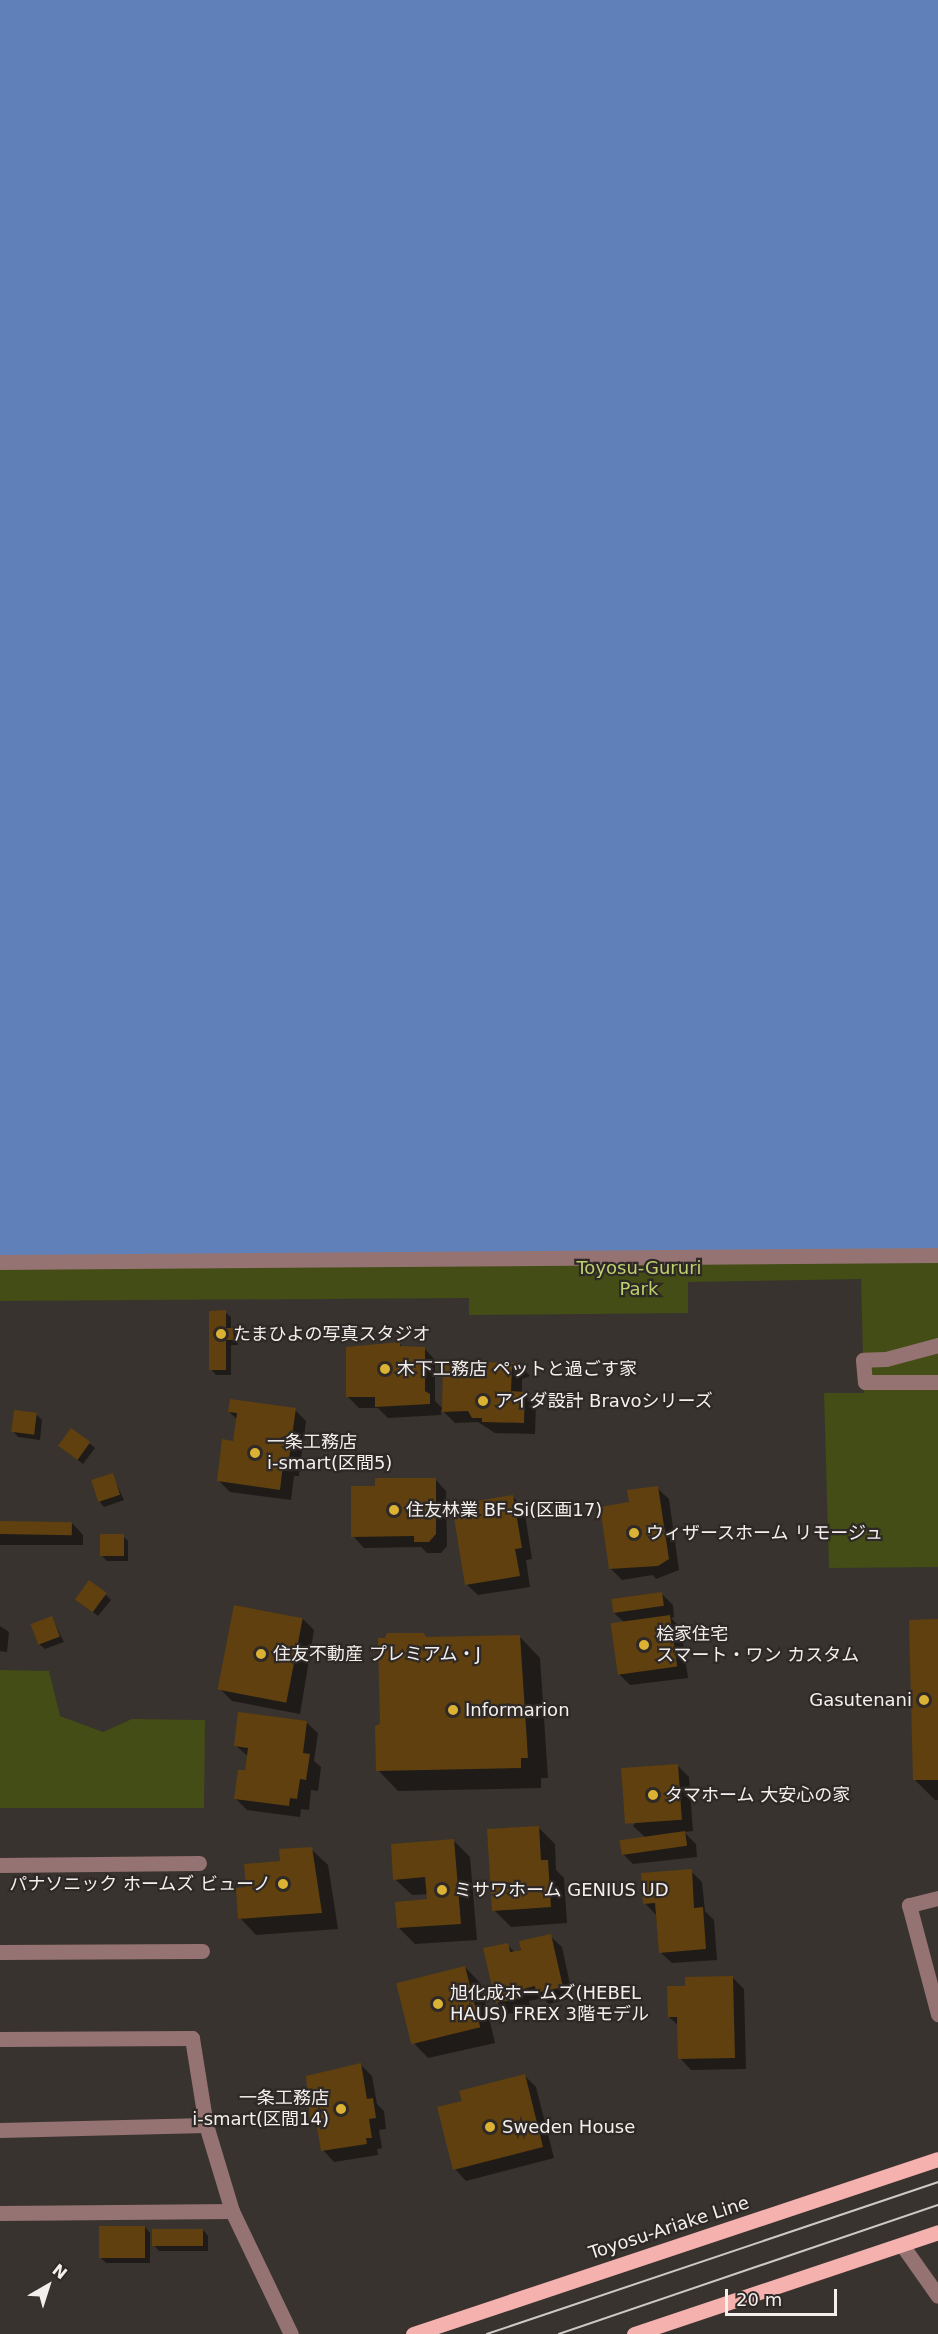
<!DOCTYPE html>
<meta charset="utf-8">
<style>
body{margin:0}
#map{position:relative;width:938px;height:2334px;overflow:hidden;background:#39332f;font-family:"DejaVu Sans","Noto Sans JP",sans-serif}
div>[style]{position:absolute}
.green>*{inset:0;background:#434d15}
.water>*{inset:0;background:#5f80b9;transform-origin:0 0}
.shadow>*{inset:0;background:#0007}
.building>*{inset:0;background:#5f400e;transform-origin:0 0}
.minor>*{height:15px;margin:-7.5px;padding:0 7.5px;transform-origin:7.5px;border-radius:7.5px;background:#957372}
.major>*{height:15px;margin:-7.5px;padding:0 7.5px;transform-origin:7.5px;border-radius:7.5px;background:#f5b1ae}
.tram>*{height:1.5px;margin:-0.75px;padding:0 0.75px;transform-origin:0.75px;border-radius:0.75px;background:#cdc9c6}
.dots>*{width:16px;height:16px;translate:-50% -50%;box-sizing:border-box;border:3px solid #2e2926;border-radius:50%}
span{translate:-50% -50%;white-space:nowrap;text-align:center;line-height:1.15;-webkit-text-stroke:4.5px #2e2926;paint-order:stroke}
.park-label{font-size:18px;color:#bdd06e}
.poi-label{font-size:18px;color:#f3efed}
.left{translate:0 -50%;text-align:left}
.right{translate:-100% -50%;text-align:right}
.street-label{font-size:18px;color:#f3efed}
.north{position:absolute;left:18px;top:2256px;width:60px;height:60px;-webkit-text-stroke:4px #2e2926;paint-order:stroke;rotate:39deg;font-size:16px;font-weight:700;line-height:24px;text-align:center;color:#f3efed}
.north::after{content:'';display:block;margin:auto;width:21px;height:27px;background:#f3efed;clip-path:polygon(50% 0,100% 100%,50% 72%,0 100%)}
.scale{position:absolute;left:725px;top:2289px;width:112px;height:27px;box-sizing:border-box;border:3px solid #f3efed;border-top:0;padding-left:8px;font-size:18px;line-height:21px;white-space:nowrap;color:#f3efed;-webkit-text-stroke:4px #2e2926;paint-order:stroke}
</style>
<div id="map">
<div class="green">
<i style="clip-path:polygon(938px 1241px,938px 1567px,829px 1568px,824px 1393px,864px 1393px,861px 1279px,688px 1282px,688px 1313px,469px 1315px,469px 1298px,0 1301px,0 1256px)"></i>
<i style="clip-path:polygon(0 1670px,49px 1671px,60px 1716px,103px 1732px,132px 1719px,205px 1720px,204px 1808px,0 1808px)"></i>
</div>
<div class="water">
<i style="left:0;top:0;width:938px;height:1255px"></i>
</div>
<div class="shadow">
<i style="clip-path:polygon(225px 1312px,231px 1317px,231px 1330px,238px 1335px,238px 1345px,231px 1345px,231px 1375px,216px 1375px,211px 1369px)"></i>
<i style="clip-path:polygon(400px 1344px,404px 1348px,424px 1348px,435px 1360px,435px 1401px,443px 1409px,445px 1363px,519px 1364px,530px 1376px,522px 1379px,522px 1393px,536px 1404px,535px 1434px,495px 1433px,478px 1422px,455px 1423px,441px 1409px,441px 1415px,388px 1418px,378px 1408px,359px 1408px,347px 1396px)"></i>
<i style="clip-path:polygon(295px 1410px,306px 1421px,299px 1476px,294px 1476px,291px 1500px,230px 1492px,218px 1480px,234px 1443px,238px 1420px,229px 1412px)"></i>
<i style="clip-path:polygon(37px 1415px,42px 1420px,40px 1440px,18px 1437px,13px 1431px)"></i>
<i style="clip-path:polygon(89px 1443px,95px 1448px,83px 1464px,66px 1451px)"></i>
<i style="clip-path:polygon(112px 1475px,124px 1500px,104px 1507px,99px 1501px)"></i>
<i style="clip-path:polygon(435px 1479px,446px 1491px,447px 1546px,441px 1553px,427px 1553px,421px 1547px,364px 1548px,353px 1536px,377px 1488px)"></i>
<i style="clip-path:polygon(657px 1488px,669px 1499px,679px 1570px,656px 1579px,653px 1575px,622px 1580px,611px 1569px,631px 1503px)"></i>
<i style="clip-path:polygon(513px 1497px,524px 1508px,532px 1559px,526px 1560px,530px 1587px,478px 1595px,466px 1584px)"></i>
<i style="clip-path:polygon(0 1523px,72px 1523px,83px 1535px,83px 1545px,0 1545px)"></i>
<i style="clip-path:polygon(123px 1536px,128px 1541px,128px 1561px,107px 1561px,101px 1555px)"></i>
<i style="clip-path:polygon(662px 1594px,673px 1605px,674px 1617px,671px 1618px,681px 1628px,688px 1678px,630px 1685px,618px 1673px,624px 1622px,614px 1613px)"></i>
<i style="clip-path:polygon(106px 1595px,111px 1600px,98px 1616px,82px 1604px)"></i>
<i style="clip-path:polygon(52px 1618px,64px 1642px,45px 1649px,39px 1644px)"></i>
<i style="clip-path:polygon(303px 1619px,314px 1630px,300px 1714px,232px 1701px,221px 1690px)"></i>
<i style="clip-path:polygon(938px 1621px,938px 1800px,935px 1800px,914px 1779px)"></i>
<i style="clip-path:polygon(0 1626px,9px 1632px,7px 1652px,0 1651px)"></i>
<i style="clip-path:polygon(520px 1637px,540px 1658px,548px 1778px,541px 1778px,541px 1788px,398px 1791px,378px 1770px,382px 1725px,427px 1639px)"></i>
<i style="clip-path:polygon(306px 1722px,318px 1733px,314px 1761px,321px 1767px,318px 1791px,311px 1790px,309px 1810px,301px 1809px,300px 1817px,247px 1810px,236px 1799px,249px 1757px,235px 1745px)"></i>
<i style="clip-path:polygon(677px 1765px,689px 1777px,693px 1831px,684px 1832px,696px 1844px,697px 1857px,633px 1864px,622px 1853px,645px 1837px,633px 1826px)"></i>
<i style="clip-path:polygon(538px 1827px,555px 1844px,556px 1870px,564px 1878px,567px 1923px,511px 1927px,494px 1910px)"></i>
<i style="clip-path:polygon(454px 1841px,470px 1857px,477px 1940px,415px 1944px,399px 1928px,429px 1901px,428px 1894px,412px 1895px,395px 1879px)"></i>
<i style="clip-path:polygon(311px 1849px,328px 1865px,338px 1929px,256px 1935px,240px 1918px,247px 1889px,282px 1863px)"></i>
<i style="clip-path:polygon(691px 1871px,702px 1882px,705px 1911px,714px 1920px,717px 1960px,672px 1963px,660px 1952px,656px 1915px,645px 1903px)"></i>
<i style="clip-path:polygon(550px 1936px,562px 1947px,573px 1998px,549px 2004px,543px 1998px,529px 2001px,531px 2009px,508px 2014px,497px 2002px,507px 1945px,515px 1952px)"></i>
<i style="clip-path:polygon(465px 1967px,481px 1984px,495px 2043px,428px 2058px,412px 2041px)"></i>
<i style="clip-path:polygon(732px 1977px,744px 1989px,746px 2069px,691px 2070px,680px 2058px,679px 2026px,669px 2017px,686px 1987px)"></i>
<i style="clip-path:polygon(361px 2065px,372px 2076px,377px 2104px,384px 2111px,386px 2129px,379px 2130px,382px 2148px,377px 2149px,378px 2155px,334px 2162px,323px 2150px,319px 2127px,312px 2120px)"></i>
<i style="clip-path:polygon(525px 2076px,536px 2087px,554px 2158px,466px 2181px,455px 2169px,464px 2102px)"></i>
<i style="clip-path:polygon(145px 2227px,150px 2233px,150px 2263px,106px 2263px,101px 2258px)"></i>
<i style="clip-path:polygon(203px 2230px,208px 2236px,208px 2251px,159px 2251px,154px 2245px)"></i>
</div>
<div class="building">
<i style="clip-path:polygon(226px 1310px,226px 1328px,233px 1328px,234px 1340px,226px 1340px,226px 1370px,209px 1370px,209px 1311px)"></i>
<i style="clip-path:polygon(400px 1342px,400px 1346px,425px 1347px,425px 1391px,430px 1394px,430px 1404px,375px 1407px,375px 1397px,346px 1397px,346px 1347px)"></i>
<i style="clip-path:polygon(443px 1361px,519px 1363px,519px 1368px,512px 1368px,511px 1391px,525px 1392px,524px 1423px,482px 1422px,482px 1418px,472px 1418px,468px 1411px,442px 1412px)"></i>
<i style="clip-path:polygon(230px 1399px,296px 1408px,288px 1466px,283px 1465px,280px 1490px,217px 1481px,222px 1439px,233px 1441px,237px 1413px,228px 1412px)"></i>
<i style="left:14px;top:1410px;width:23px;height:22px;rotate:7deg"></i>
<i style="left:71px;top:1428px;width:24px;height:22px;rotate:36deg"></i>
<i style="left:113px;top:1473px;width:23px;height:23px;rotate:72deg"></i>
<i style="clip-path:polygon(375px 1478px,436px 1478px,436px 1534px,429px 1542px,414px 1542px,414px 1536px,351px 1537px,351px 1486px,375px 1486px)"></i>
<i style="clip-path:polygon(658px 1486px,669px 1559px,658px 1566px,609px 1569px,600px 1507px,629px 1502px,627px 1490px)"></i>
<i style="clip-path:polygon(513px 1495px,522px 1548px,515px 1549px,520px 1576px,465px 1585px,452px 1505px)"></i>
<i style="left:0;top:1521px;width:72px;height:13px;rotate:1deg"></i>
<i style="left:100px;top:1534px;width:24px;height:22px"></i>
<i style="left:89px;top:1580px;width:22px;height:24px;rotate:36deg"></i>
<i style="left:662px;top:1592px;width:14px;height:51px;rotate:82deg"></i>
<i style="left:234px;top:1605px;width:70px;height:86px;rotate:11deg"></i>
<i style="left:670px;top:1615px;width:52px;height:60px;rotate:82deg"></i>
<i style="left:52px;top:1616px;width:22px;height:23px;rotate:69deg"></i>
<i style="clip-path:polygon(938px 1619px,938px 1780px,913px 1780px,909px 1620px)"></i>
<i style="clip-path:polygon(387px 1633px,424px 1633px,426px 1637px,520px 1635px,528px 1758px,521px 1758px,521px 1768px,376px 1771px,375px 1726px,380px 1724px,378px 1638px,385px 1638px)"></i>
<i style="clip-path:polygon(238px 1712px,307px 1721px,303px 1753px,310px 1754px,306px 1780px,300px 1779px,297px 1799px,290px 1798px,289px 1806px,234px 1799px,238px 1770px,245px 1770px,248px 1748px,234px 1746px)"></i>
<i style="left:678px;top:1764px;width:56px;height:57px;rotate:86deg"></i>
<i style="clip-path:polygon(539px 1826px,541px 1860px,548px 1860px,551px 1907px,492px 1911px,487px 1829px)"></i>
<i style="left:685px;top:1831px;width:15px;height:66px;rotate:82deg"></i>
<i style="clip-path:polygon(454px 1839px,461px 1924px,397px 1928px,395px 1902px,427px 1899px,425px 1877px,393px 1880px,391px 1844px)"></i>
<i style="clip-path:polygon(312px 1847px,322px 1913px,238px 1919px,236px 1888px,246px 1887px,244px 1864px,280px 1861px,279px 1849px)"></i>
<i style="clip-path:polygon(692px 1869px,694px 1908px,703px 1907px,706px 1949px,659px 1953px,655px 1903px,643px 1904px,641px 1873px)"></i>
<i style="clip-path:polygon(551px 1934px,563px 1987px,536px 1993px,535px 1986px,519px 1990px,521px 1998px,496px 2003px,483px 1948px,508px 1943px,510px 1952px,521px 1950px,519px 1941px)"></i>
<i style="left:465px;top:1966px;width:63px;height:71px;rotate:76deg"></i>
<i style="clip-path:polygon(733px 1976px,735px 2058px,678px 2059px,677px 2017px,668px 2017px,667px 1986px,685px 1986px,685px 1977px)"></i>
<i style="clip-path:polygon(361px 2063px,367px 2099px,373px 2098px,376px 2118px,369px 2119px,372px 2138px,366px 2138px,367px 2144px,321px 2151px,316px 2120px,310px 2121px,306px 2076px)"></i>
<i style="clip-path:polygon(525px 2074px,543px 2147px,453px 2170px,437px 2107px,462px 2101px,459px 2091px)"></i>
<i style="left:99px;top:2226px;width:46px;height:32px"></i>
<i style="left:152px;top:2229px;width:51px;height:17px"></i>
</div>
<div class="minor">
<i style="left:0;top:1262px;width:938px;rotate:-0.43deg"></i>
<i style="left:938px;top:1345px;width:54px;rotate:164.9deg"></i>
<i style="left:886px;top:1359px;width:23px;rotate:178deg"></i>
<i style="left:863px;top:1360px;width:22px;rotate:85deg"></i>
<i style="left:865px;top:1382px;width:73px"></i>
<i style="left:0;top:1865px;width:199px;rotate:-0.6deg"></i>
<i style="left:938px;top:1898px;width:30px;rotate:166deg"></i>
<i style="left:909px;top:1905px;width:113px;rotate:75.1deg"></i>
<i style="left:0;top:1952px;width:202px;rotate:-0.3deg"></i>
<i style="left:0;top:2039px;width:192px;rotate:-0.3deg"></i>
<i style="left:192px;top:2038px;width:88px;rotate:80.9deg"></i>
<i style="left:206px;top:2125px;width:90px;rotate:73.2deg"></i>
<i style="left:232px;top:2211px;width:136px;rotate:64.4deg"></i>
<i style="left:0;top:2130px;width:206px;rotate:-1.4deg"></i>
<i style="left:0;top:2213px;width:232px;rotate:-0.5deg"></i>
<i style="left:902px;top:2245px;width:62px;rotate:54.8deg"></i>
</div>
<div class="major">
<i style="left:413px;top:2334px;width:553px;rotate:-18.43deg"></i>
<i style="left:634px;top:2334px;width:321px;rotate:-18.5deg"></i>
</div>
<div class="tram">
<i style="left:487px;top:2334px;width:476px;rotate:-18.6deg"></i>
<i style="left:559px;top:2334px;width:400px;rotate:-18.8deg"></i>
</div>
<div class="dots">
<i style="left:221px;top:1334px;background:#dbb233"></i>
<i style="left:385px;top:1369px;background:#dbb233"></i>
<i style="left:483px;top:1401px;background:#dbb233"></i>
<i style="left:255px;top:1453px;background:#dbb233"></i>
<i style="left:394px;top:1510px;background:#dbb233"></i>
<i style="left:634px;top:1533px;background:#dbb233"></i>
<i style="left:644px;top:1645px;background:#dbb233"></i>
<i style="left:261px;top:1654px;background:#dbb233"></i>
<i style="left:924px;top:1700px;background:#dbb233"></i>
<i style="left:453px;top:1710px;background:#dbb233"></i>
<i style="left:653px;top:1795px;background:#dbb233"></i>
<i style="left:283px;top:1884px;background:#dbb233"></i>
<i style="left:442px;top:1890px;background:#dbb233"></i>
<i style="left:438px;top:2004px;background:#dbb233"></i>
<i style="left:341px;top:2109px;background:#dbb233"></i>
<i style="left:490px;top:2127px;background:#dbb233"></i>
</div>
<div class="park-label">
<span style="left:639px;top:1279px">Toyosu-Gururi<br>Park</span>
</div>
<div class="poi-label">
<span class="left" style="left:233px;top:1334px">たまひよの写真スタジオ</span>
<span class="left" style="left:397px;top:1369px">木下工務店 ペットと過ごす家</span>
<span class="left" style="left:495px;top:1401px">アイダ設計 Bravoシリーズ</span>
<span class="left" style="left:267px;top:1453px">一条工務店<br>i-smart(区間5)</span>
<span class="left" style="left:406px;top:1510px">住友林業 BF-Si(区画17)</span>
<span class="left" style="left:646px;top:1533px">ウィザースホーム リモージュ</span>
<span class="left" style="left:656px;top:1645px">桧家住宅<br>スマート・ワン カスタム</span>
<span class="left" style="left:273px;top:1654px">住友不動産 プレミアム・J</span>
<span class="right" style="left:912px;top:1700px">Gasutenani</span>
<span class="left" style="left:465px;top:1710px">Informarion</span>
<span class="left" style="left:665px;top:1795px">タマホーム 大安心の家</span>
<span class="right" style="left:271px;top:1884px">パナソニック ホームズ ビューノ</span>
<span class="left" style="left:454px;top:1890px">ミサワホーム GENIUS UD</span>
<span class="left" style="left:450px;top:2004px">旭化成ホームズ(HEBEL<br>HAUS) FREX 3階モデル</span>
<span class="right" style="left:329px;top:2109px">一条工務店<br>i-smart(区間14)</span>
<span class="left" style="left:502px;top:2127px">Sweden House</span>
</div>
<div class="street-label">
<span style="left:669px;top:2228px;rotate:-18deg">Toyosu-Ariake Line</span>
</div>
<div class="north">N</div>
<div class="scale">20 m</div>
</div>
